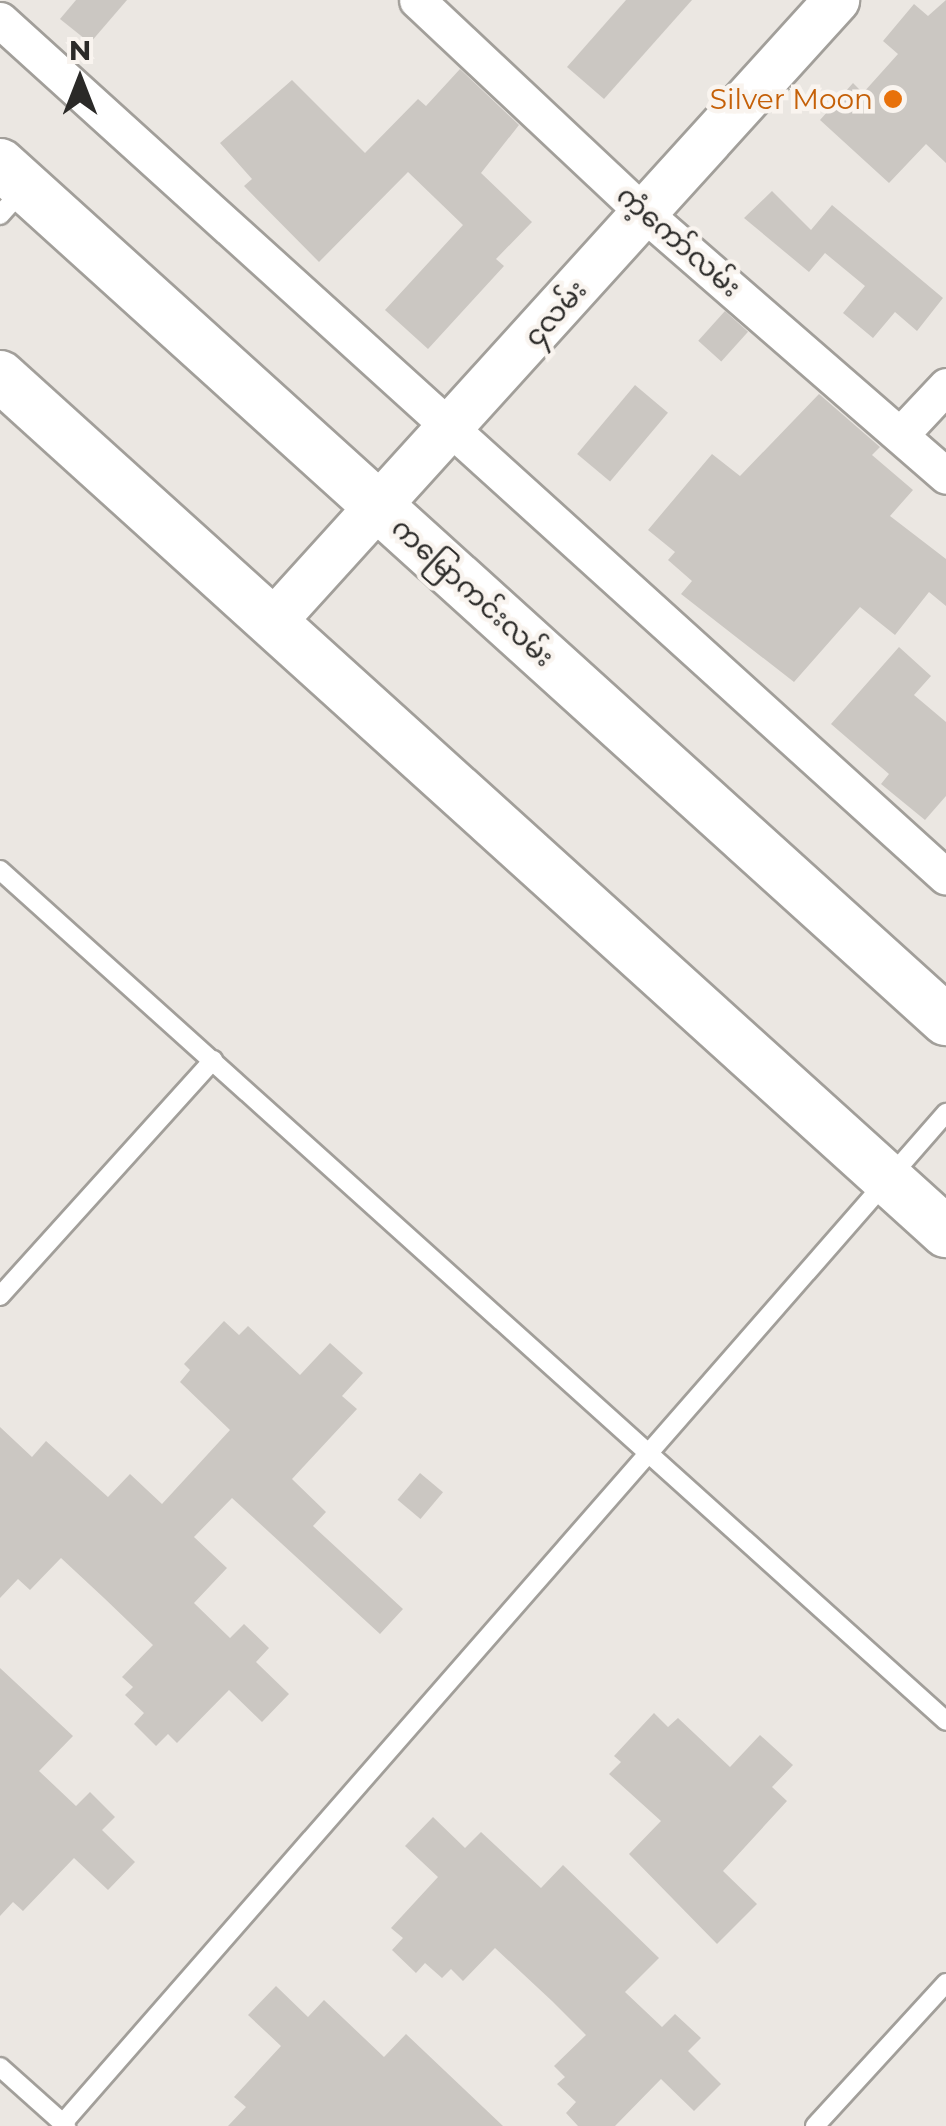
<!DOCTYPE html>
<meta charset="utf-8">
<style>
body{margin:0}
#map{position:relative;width:946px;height:2126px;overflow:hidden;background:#ebe7e2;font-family:Montserrat,"Noto Sans Myanmar",sans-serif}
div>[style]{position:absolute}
.building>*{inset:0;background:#cbc7c2;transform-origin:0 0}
.roads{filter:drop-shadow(2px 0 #a29f9a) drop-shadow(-2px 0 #a29f9a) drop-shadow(0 2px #a29f9a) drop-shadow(0 -2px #a29f9a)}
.service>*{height:18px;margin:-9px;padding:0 9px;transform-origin:9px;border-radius:9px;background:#fff}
.minor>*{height:35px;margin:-17.5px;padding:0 17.5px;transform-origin:17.5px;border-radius:17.5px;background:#fff}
.tertiary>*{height:45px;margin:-22.5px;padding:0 22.5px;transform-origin:22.5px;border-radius:22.5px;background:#fff}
.secondary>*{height:50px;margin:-25px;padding:0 25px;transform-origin:25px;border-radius:25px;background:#fff}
.dots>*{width:28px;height:28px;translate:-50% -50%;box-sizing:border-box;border:5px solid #f9f4ef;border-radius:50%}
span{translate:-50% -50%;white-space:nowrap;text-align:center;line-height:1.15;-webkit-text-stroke:9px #f9f4ef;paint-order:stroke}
.food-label{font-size:28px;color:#c56008}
.right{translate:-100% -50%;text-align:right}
.street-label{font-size:28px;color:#2b2a28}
.north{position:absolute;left:30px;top:30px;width:100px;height:100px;-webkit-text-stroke:8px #f9f4ef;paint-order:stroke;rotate:0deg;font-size:28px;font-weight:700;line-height:40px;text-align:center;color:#2b2a28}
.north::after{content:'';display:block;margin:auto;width:35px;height:45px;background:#2b2a28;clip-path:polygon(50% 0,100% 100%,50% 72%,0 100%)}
</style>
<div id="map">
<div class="building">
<i style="clip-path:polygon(76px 0,127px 0,90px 43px,60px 19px)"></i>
<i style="clip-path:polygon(626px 0,692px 0,604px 99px,567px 67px)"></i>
<i style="clip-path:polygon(946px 0,946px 163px,926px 144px,889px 183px,820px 120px,853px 83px,863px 93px,898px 54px,883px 41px,914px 4px,928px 16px)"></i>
<i style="clip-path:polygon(460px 69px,519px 125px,481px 173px,532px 222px,496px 259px,504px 266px,428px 349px,385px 310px,463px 225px,408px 172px,319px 262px,244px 186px,252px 179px,220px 143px,292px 80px,365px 153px,418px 99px,426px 106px)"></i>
<i style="clip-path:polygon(772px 191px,811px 230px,832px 205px,943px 298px,917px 331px,895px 312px,873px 338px,843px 313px,865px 286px,825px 253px,809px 272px,744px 218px)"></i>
<i style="left:725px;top:311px;width:31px;height:40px;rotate:42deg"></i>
<i style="left:635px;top:385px;width:43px;height:90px;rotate:40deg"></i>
<i style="clip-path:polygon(819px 394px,880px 447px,872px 455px,913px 490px,890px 516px,946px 559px,946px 606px,929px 592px,895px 635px,860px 607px,794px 682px,681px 594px,692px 581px,668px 560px,675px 552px,648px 530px,712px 454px,740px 476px)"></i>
<i style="clip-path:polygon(899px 647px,931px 676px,914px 695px,946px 722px,946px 796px,925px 820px,881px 784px,889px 774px,831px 724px)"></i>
<i style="clip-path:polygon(224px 1321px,239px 1335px,248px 1326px,300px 1375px,330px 1343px,363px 1373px,342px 1396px,357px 1409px,292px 1479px,326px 1512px,313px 1526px,403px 1609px,380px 1634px,232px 1498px,194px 1537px,227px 1568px,194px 1603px,230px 1638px,244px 1624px,269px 1648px,256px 1662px,289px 1694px,262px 1722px,229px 1690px,177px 1743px,168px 1734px,156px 1746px,134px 1724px,144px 1713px,125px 1695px,133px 1687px,122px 1677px,153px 1645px,104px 1598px,61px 1558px,30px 1590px,18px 1579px,0 1598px,0 1427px,32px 1457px,46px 1441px,108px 1497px,130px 1474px,162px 1504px,230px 1430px,180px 1382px,190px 1370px,184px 1364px)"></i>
<i style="left:420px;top:1473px;width:30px;height:35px;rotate:40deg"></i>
<i style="clip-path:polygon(0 1668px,73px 1736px,39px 1771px,76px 1806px,90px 1792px,115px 1817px,102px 1830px,135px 1862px,108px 1890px,74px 1858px,23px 1911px,13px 1902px,0 1916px)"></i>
<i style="clip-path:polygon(654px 1713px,668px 1727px,678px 1718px,730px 1767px,760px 1735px,793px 1765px,772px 1787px,787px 1801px,723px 1871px,757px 1904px,717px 1944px,629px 1854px,661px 1821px,609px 1774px,621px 1762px,614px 1756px)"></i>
<i style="clip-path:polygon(433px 1817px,465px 1848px,481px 1832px,541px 1888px,563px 1865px,659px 1958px,625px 1992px,662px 2027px,675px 2014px,701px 2038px,688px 2051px,721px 2084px,694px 2111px,661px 2079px,615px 2126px,578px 2126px,566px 2113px,576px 2102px,557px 2084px,565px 2077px,554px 2066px,586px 2035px,552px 2001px,495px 1948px,463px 1981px,451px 1969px,442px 1978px,425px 1963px,416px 1973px,392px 1950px,403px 1938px,391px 1928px,438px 1877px,405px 1846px)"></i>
<i style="clip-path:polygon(276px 1986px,308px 2017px,324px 2000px,384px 2057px,406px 2034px,503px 2126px,228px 2126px,246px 2107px,234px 2097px,281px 2046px,248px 2015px)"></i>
</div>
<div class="roads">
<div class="service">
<i style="left:0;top:215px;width:38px;rotate:-48deg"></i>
<i style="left:0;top:870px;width:1272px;rotate:41.97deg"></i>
<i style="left:0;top:1296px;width:318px;rotate:-47.9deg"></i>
<i style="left:0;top:2067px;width:89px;rotate:41.8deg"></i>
<i style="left:63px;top:2123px;width:1342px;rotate:-48.84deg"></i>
<i style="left:815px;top:2126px;width:194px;rotate:-47.5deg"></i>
</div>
<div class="minor">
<i style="left:417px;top:0;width:313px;rotate:43.2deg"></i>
<i style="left:645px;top:214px;width:399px;rotate:41deg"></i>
<i style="left:0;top:20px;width:1276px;rotate:42.17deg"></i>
<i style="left:901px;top:434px;width:66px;rotate:-46.8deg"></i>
</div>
<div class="tertiary">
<i style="left:272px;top:622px;width:840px;rotate:-47.8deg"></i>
</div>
<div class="secondary">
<i style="left:0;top:164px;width:1276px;rotate:42.14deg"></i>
<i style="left:0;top:376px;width:1276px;rotate:42.14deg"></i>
</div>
</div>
<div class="dots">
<i style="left:893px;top:99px;background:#e8710a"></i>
</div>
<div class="food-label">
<span class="right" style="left:873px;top:99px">Silver Moon</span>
</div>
<div class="street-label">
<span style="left:679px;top:241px;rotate:41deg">ကံ့ကော်လမ်း</span>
<span style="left:555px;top:313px;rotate:-48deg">၄လမ်း</span>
<span style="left:473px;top:592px;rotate:42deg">ကမြောကင်းလမ်း</span>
</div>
<div class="north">N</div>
</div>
